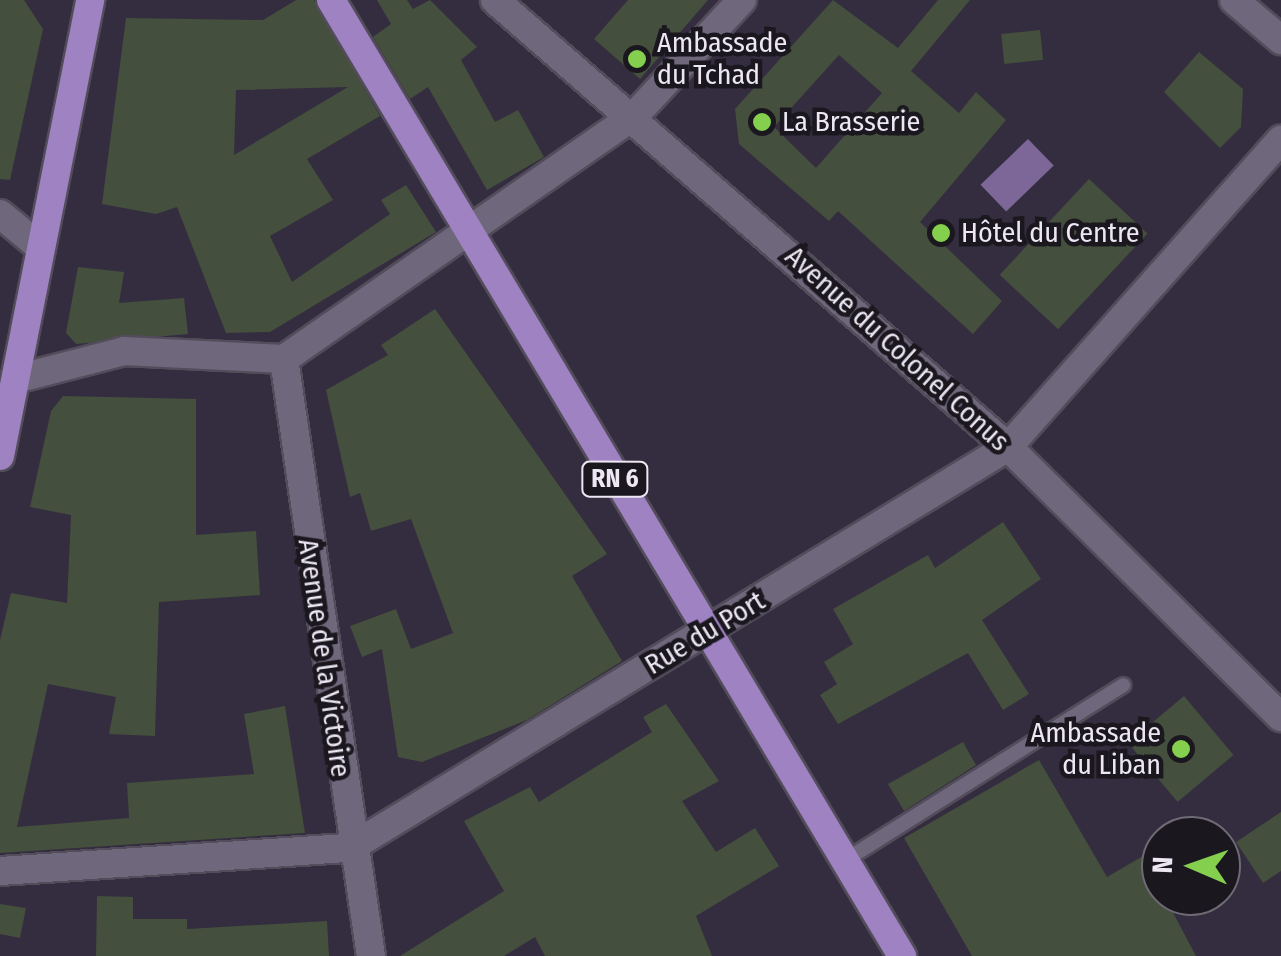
<!DOCTYPE html>
<meta charset="utf-8">
<style>
body{margin:0}
#map{position:relative;width:1281px;height:956px;overflow:hidden;background:#342d3f;font-family:"Fira Sans Condensed",sans-serif}
div>[style]{position:absolute}
.water>*{inset:0;background:#7c6798;transform-origin:0 0}
.building>*{inset:0;background:#444f3d;transform-origin:0 0}
.roads{filter:drop-shadow(2px 0 #524c5b) drop-shadow(-2px 0 #524c5b) drop-shadow(0 2px #524c5b) drop-shadow(0 -2px #524c5b)}
.service>*{height:14px;margin:-7px;padding:0 7px;transform-origin:7px;border-radius:7px;background:#6f677b}
.minor>*{height:28px;margin:-14px;padding:0 14px;transform-origin:14px;border-radius:14px;background:#6f677b}
.tertiary>*{height:28px;margin:-14px;padding:0 14px;transform-origin:14px;border-radius:14px;background:#6f677b}
.primary>*{height:28px;margin:-14px;padding:0 14px;transform-origin:14px;border-radius:14px;background:#9e82c1}
.dots>*{width:28px;height:28px;translate:-50% -50%;box-sizing:border-box;border:5px solid #1a171f;border-radius:50%}
span{translate:-50% -50%;white-space:nowrap;text-align:center;line-height:1.15;-webkit-text-stroke:9px #1a171f;paint-order:stroke}
.shield-label span{padding:2px 8px;background:#1a171f;border:2px solid;border-radius:8px;-webkit-text-stroke-width:0}
.shield-label{font-size:25px;color:#ece7f3;font-weight:700}
.poi-label{font-size:28px;color:#ece7f3}
.left{translate:0 -50%;text-align:left}
.right{translate:-100% -50%;text-align:right}
.street-label{font-size:28px;color:#ece7f3}
.north{position:absolute;left:1141px;top:816px;width:100px;height:100px;box-sizing:border-box;background:#1a171f;border:2px solid #6e6a74;border-radius:50%;rotate:272deg;font-size:28px;font-weight:700;line-height:40px;text-align:center;color:#ece7f3}
.north::after{content:'';display:block;margin:auto;width:35px;height:45px;background:#84cf4d;clip-path:polygon(50% 0,100% 100%,50% 72%,0 100%)}
</style>
<div id="map">
<div class="water">
<i style="left:1028px;top:139px;width:37px;height:66px;rotate:46deg"></i>
</div>
<div class="building">
<i style="clip-path:polygon(0 0,24px 0,43px 29px,10px 180px,0 179px)"></i>
<i style="clip-path:polygon(evenodd,296px 0,314px 0,380px 116px,307px 159px,333px 200px,270px 236px,292px 282px,390px 214px,381px 200px,406px 185px,436px 232px,270px 332px,226px 333px,177px 207px,156px 214px,102px 204px,126px 18px,263px 20px,296px 0,348px 87px,234px 155px,236px 90px,348px 87px)"></i>
<i style="clip-path:polygon(377px 0,407px 0,413px 9px,430px 0,477px 47px,461px 60px,495px 122px,518px 110px,544px 157px,487px 190px,428px 87px,410px 99px,373px 37px,391px 24px)"></i>
<i style="clip-path:polygon(628px 0,708px 0,640px 79px,594px 39px)"></i>
<i style="clip-path:polygon(evenodd,833px 0,898px 48px,938px 0,970px 0,911px 71px,959px 113px,976px 92px,1006px 120px,920px 222px,1002px 301px,973px 334px,838px 211px,829px 221px,739px 144px,735px 109px,833px 0,839px 55px,882px 93px,816px 168px,774px 127px,839px 55px)"></i>
<i style="left:1040px;top:30px;width:30px;height:39px;rotate:84deg"></i>
<i style="clip-path:polygon(1199px 52px,1243px 89px,1241px 127px,1220px 148px,1164px 92px)"></i>
<i style="left:1089px;top:179px;width:80px;height:131px;rotate:43deg"></i>
<i style="clip-path:polygon(78px 267px,124px 272px,119px 303px,184px 298px,188px 334px,76px 344px,66px 333px)"></i>
<i style="clip-path:polygon(435px 309px,607px 554px,572px 576px,622px 661px,527px 720px,422px 762px,398px 757px,382px 649px,362px 657px,350px 626px,396px 609px,411px 649px,453px 633px,411px 519px,371px 531px,360px 493px,350px 497px,326px 390px,388px 355px,381px 345px)"></i>
<i style="clip-path:polygon(63px 396px,196px 399px,196px 535px,256px 531px,260px 595px,159px 602px,155px 736px,109px 734px,116px 697px,48px 684px,17px 827px,129px 818px,127px 783px,254px 774px,244px 714px,285px 706px,305px 833px,0 853px,0 640px,11px 593px,67px 603px,71px 515px,30px 507px,51px 411px)"></i>
<i style="clip-path:polygon(1003px 522px,1041px 579px,982px 620px,1029px 694px,1003px 710px,968px 653px,838px 724px,820px 695px,837px 684px,824px 662px,853px 644px,833px 609px,928px 555px,935px 568px)"></i>
<i style="left:1184px;top:696px;width:77px;height:73px;rotate:50deg"></i>
<i style="clip-path:polygon(666px 704px,719px 781px,682px 801px,716px 852px,755px 828px,779px 866px,696px 916px,712px 956px,545px 956px,535px 937px,504px 956px,400px 956px,504px 891px,464px 821px,530px 787px,539px 802px,652px 732px,643px 717px)"></i>
<i style="clip-path:polygon(963px 742px,976px 765px,904px 811px,888px 784px)"></i>
<i style="clip-path:polygon(1039px 760px,1107px 877px,1143px 856px,1196px 956px,972px 956px,904px 838px)"></i>
<i style="clip-path:polygon(1281px 812px,1281px 871px,1263px 883px,1236px 842px)"></i>
<i style="clip-path:polygon(97px 896px,133px 897px,133px 919px,187px 919px,187px 929px,327px 921px,329px 956px,96px 956px)"></i>
<i style="clip-path:polygon(0 904px,26px 908px,20px 938px,0 934px)"></i>
</div>
<div class="roads">
<div class="service">
<i style="left:844px;top:861px;width:330px;rotate:-32.2deg"></i>
</div>
<div class="minor">
<i style="left:495px;top:0;width:680px;rotate:41.07deg"></i>
<i style="left:1008px;top:447px;width:384px;rotate:44.7deg"></i>
<i style="left:1234px;top:0;width:62px;rotate:40.4deg"></i>
<i style="left:284px;top:359px;width:603px;rotate:81.71deg"></i>
<i style="left:16px;top:379px;width:112px;rotate:-14.5deg"></i>
<i style="left:124px;top:351px;width:160px;rotate:2.9deg"></i>
<i style="left:284px;top:359px;width:427px;rotate:-34.8deg"></i>
<i style="left:635px;top:115px;width:157px;rotate:-47.1deg"></i>
<i style="left:0;top:871px;width:351px;rotate:-3.8deg"></i>
<i style="left:350px;top:848px;width:771px;rotate:-31.36deg"></i>
<i style="left:1008px;top:447px;width:411px;rotate:-48.4deg"></i>
</div>
<div class="tertiary">
<i style="left:0;top:214px;width:52px;rotate:39.5deg"></i>
</div>
<div class="primary">
<i style="left:331px;top:0;width:1114px;rotate:59.15deg"></i>
<i style="left:0;top:456px;width:465px;rotate:-78.8deg"></i>
</div>
</div>
<div class="dots">
<i style="left:637px;top:59px;background:#84cf4d"></i>
<i style="left:762px;top:122px;background:#84cf4d"></i>
<i style="left:941px;top:233px;background:#84cf4d"></i>
<i style="left:1181px;top:749px;background:#84cf4d"></i>
</div>
<div class="shield-label">
<span style="left:615px;top:479px">RN 6</span>
</div>
<div class="poi-label">
<span class="left" style="left:657px;top:59px">Ambassade<br>du Tchad</span>
<span class="left" style="left:782px;top:122px">La Brasserie</span>
<span class="left" style="left:961px;top:233px">Hôtel du Centre</span>
<span class="right" style="left:1161px;top:749px">Ambassade<br>du Liban</span>
</div>
<div class="street-label">
<span style="left:897px;top:349px;rotate:42deg">Avenue du Colonel Conus</span>
<span style="left:705px;top:633px;rotate:-31deg">Rue du Port</span>
<span style="left:324px;top:658px;rotate:82deg">Avenue de la Victoire</span>
</div>
<div class="north">N</div>
</div>
